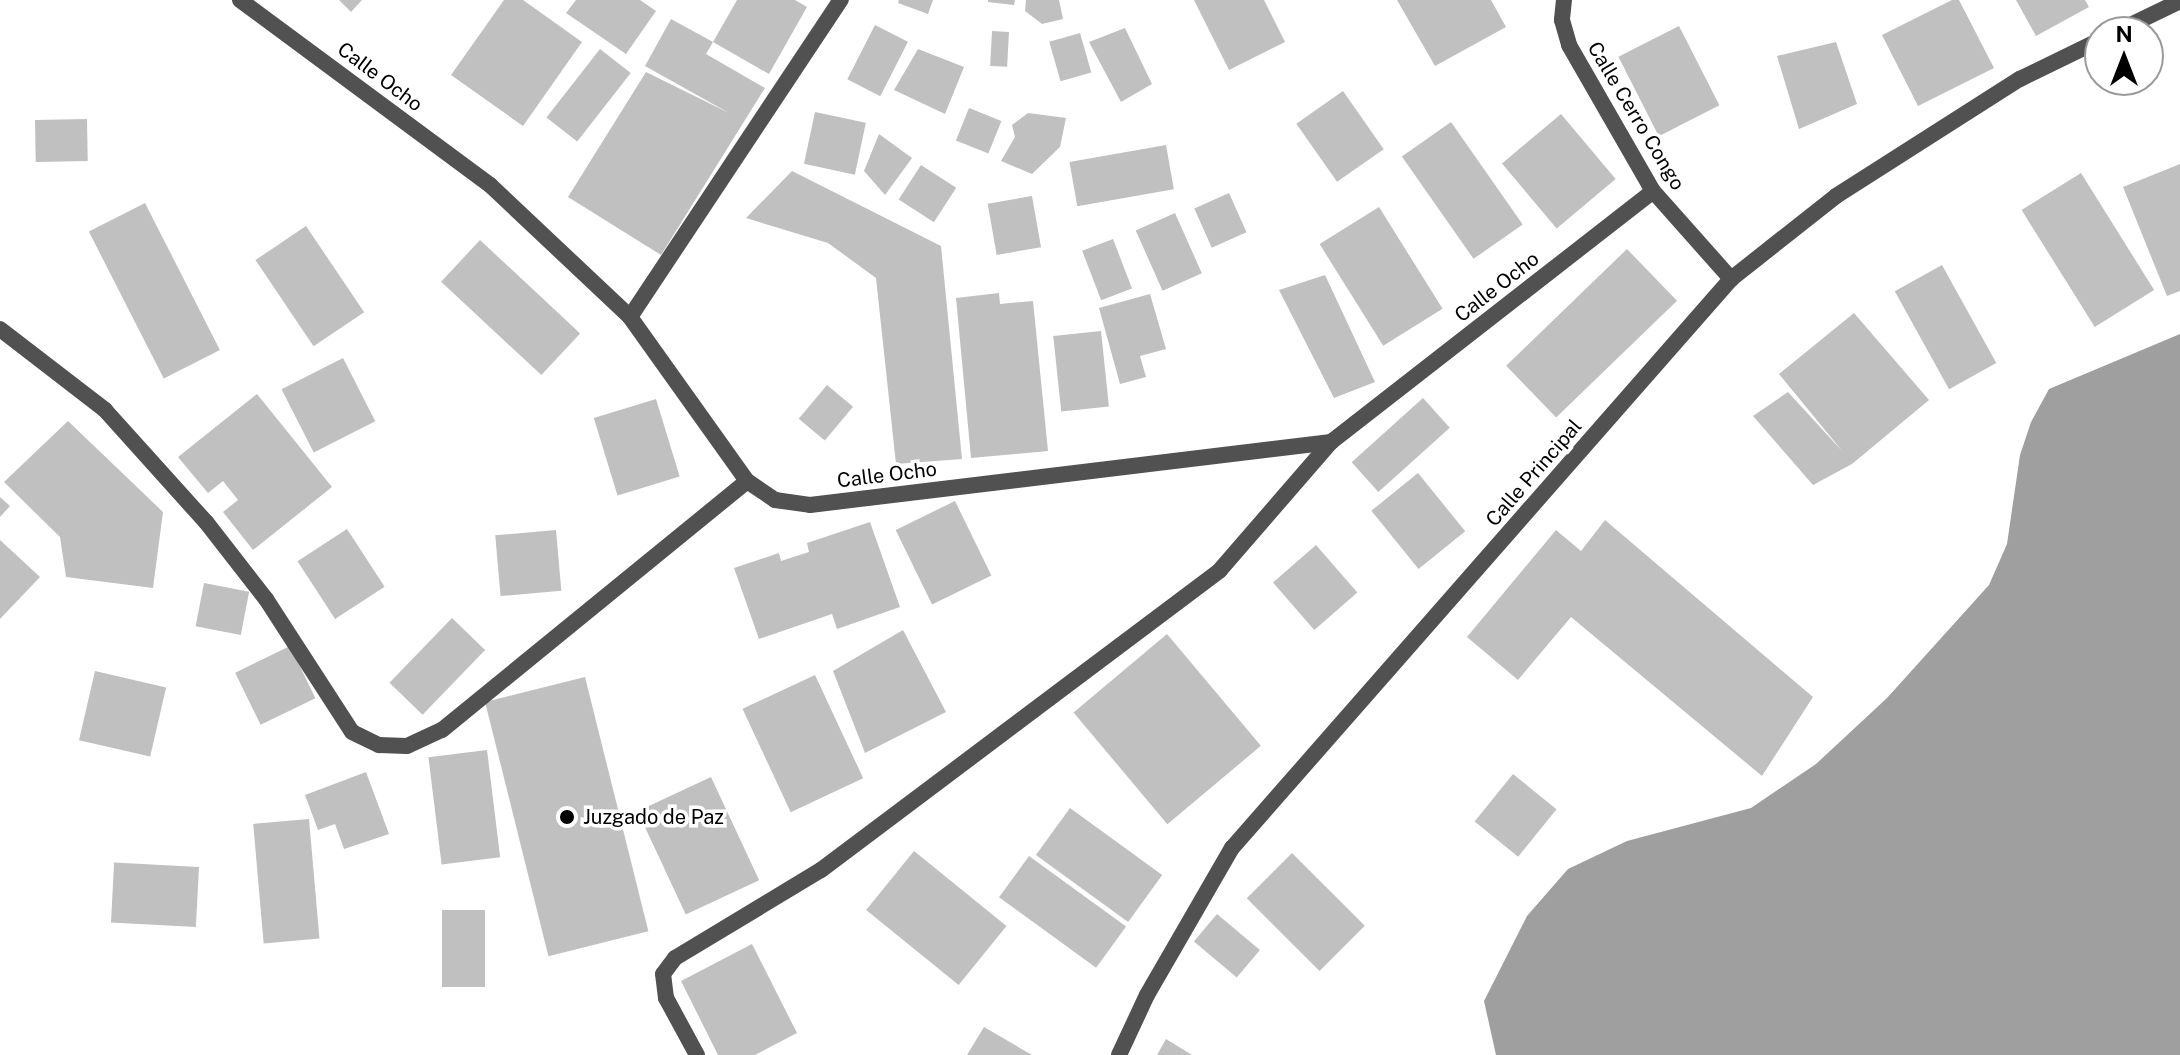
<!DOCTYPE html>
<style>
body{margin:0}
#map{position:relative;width:2180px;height:1055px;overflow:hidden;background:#fff;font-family:"Public Sans",sans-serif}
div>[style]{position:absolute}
.water>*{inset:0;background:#9f9f9f}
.building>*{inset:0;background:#c0c0c0;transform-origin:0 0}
.minor>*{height:16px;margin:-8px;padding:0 8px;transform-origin:8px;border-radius:8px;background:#515151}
.tertiary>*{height:16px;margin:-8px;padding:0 8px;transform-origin:8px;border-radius:8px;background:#515151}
.dots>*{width:22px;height:22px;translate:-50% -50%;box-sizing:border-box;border:4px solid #fff;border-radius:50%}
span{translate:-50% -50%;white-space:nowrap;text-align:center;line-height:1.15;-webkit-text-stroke:7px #fff;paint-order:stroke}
.street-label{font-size:20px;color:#000}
.poi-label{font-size:20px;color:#000}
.left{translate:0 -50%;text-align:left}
.north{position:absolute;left:2084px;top:16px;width:80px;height:80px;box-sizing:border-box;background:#fff;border:2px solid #999;border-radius:50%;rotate:0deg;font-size:22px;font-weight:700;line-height:32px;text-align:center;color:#000}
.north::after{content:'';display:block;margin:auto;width:28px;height:36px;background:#000;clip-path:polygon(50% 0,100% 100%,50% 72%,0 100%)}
</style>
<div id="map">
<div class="water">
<i style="clip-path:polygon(2180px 334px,2180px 1055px,1496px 1055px,1484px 1001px,1527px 916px,1568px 869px,1627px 841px,1751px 808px,1816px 764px,1887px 698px,1989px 585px,2007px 544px,2020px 455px,2031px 422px,2049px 389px)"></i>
</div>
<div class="building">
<i style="clip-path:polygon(339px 0,362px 0,351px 12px)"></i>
<i style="clip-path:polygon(504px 0,523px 0,582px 42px,523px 126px,451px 75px)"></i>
<i style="clip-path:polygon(576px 0,640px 0,656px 11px,626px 54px,566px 13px)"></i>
<i style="clip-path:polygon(737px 0,795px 0,807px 7px,769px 74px,713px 42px,706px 54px,765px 88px,661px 255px,568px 197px,646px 72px,729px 113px,645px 66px,671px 19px,713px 42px)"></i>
<i style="clip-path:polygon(899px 0,933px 0,928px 14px,898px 3px)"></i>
<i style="clip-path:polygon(988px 0,1015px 0,1014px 5px,988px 2px)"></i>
<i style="clip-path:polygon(1026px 0,1059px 0,1063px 19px,1042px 24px,1025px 11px)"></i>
<i style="clip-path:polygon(1194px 0,1264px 0,1285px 42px,1229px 70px)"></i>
<i style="clip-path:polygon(1397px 0,1491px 0,1506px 27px,1435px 66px)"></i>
<i style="clip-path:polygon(1952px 0,1959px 0,1994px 68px,1918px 106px,1882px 35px)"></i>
<i style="clip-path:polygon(2016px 0,2085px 0,2089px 7px,2036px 36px)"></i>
<i style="left:875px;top:25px;width:37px;height:61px;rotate:27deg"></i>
<i style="left:1679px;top:26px;width:89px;height:68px;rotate:63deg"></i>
<i style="clip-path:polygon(1125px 28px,1152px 84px,1121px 102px,1089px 42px)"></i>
<i style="left:992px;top:31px;width:17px;height:35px;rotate:3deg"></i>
<i style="left:1080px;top:33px;width:41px;height:32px;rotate:74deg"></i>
<i style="clip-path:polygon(1836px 42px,1857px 104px,1799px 129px,1777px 56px)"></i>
<i style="left:600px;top:49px;width:39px;height:87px;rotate:38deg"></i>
<i style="clip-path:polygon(918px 49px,964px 67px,945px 114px,894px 90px)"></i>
<i style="left:1343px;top:91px;width:71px;height:57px;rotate:55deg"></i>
<i style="left:969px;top:108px;width:35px;height:35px;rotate:22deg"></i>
<i style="left:815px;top:112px;width:52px;height:53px;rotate:12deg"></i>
<i style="clip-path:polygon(1028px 113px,1066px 118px,1060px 147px,1032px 174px,1001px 161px,1015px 137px,1012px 125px)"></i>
<i style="left:1561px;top:114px;width:85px;height:77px;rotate:50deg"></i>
<i style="left:87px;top:119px;width:42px;height:52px;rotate:89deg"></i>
<i style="left:1451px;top:122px;width:125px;height:60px;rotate:55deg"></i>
<i style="clip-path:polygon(879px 134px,912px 158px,885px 195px,864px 171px)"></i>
<i style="left:1166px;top:145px;width:45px;height:98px;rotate:80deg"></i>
<i style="clip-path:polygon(2180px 164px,2180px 291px,2167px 296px,2123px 187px)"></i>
<i style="left:921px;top:165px;width:42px;height:41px;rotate:33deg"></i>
<i style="clip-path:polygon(792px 171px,941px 246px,962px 459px,896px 464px,876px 278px,828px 243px,746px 218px)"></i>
<i style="left:2081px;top:173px;width:138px;height:70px;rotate:58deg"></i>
<i style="left:1229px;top:193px;width:43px;height:38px;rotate:66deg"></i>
<i style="left:1032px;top:196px;width:52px;height:45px;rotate:80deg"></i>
<i style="left:145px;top:203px;width:165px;height:63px;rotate:63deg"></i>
<i style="left:1379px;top:207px;width:120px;height:70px;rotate:58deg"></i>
<i style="left:1175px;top:213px;width:66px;height:43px;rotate:66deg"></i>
<i style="left:306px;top:226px;width:104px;height:61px;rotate:56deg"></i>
<i style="left:1113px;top:239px;width:53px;height:33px;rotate:69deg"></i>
<i style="left:480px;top:240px;width:137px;height:57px;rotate:43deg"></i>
<i style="left:1627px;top:249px;width:72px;height:168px;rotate:46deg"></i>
<i style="left:1942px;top:265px;width:112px;height:54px;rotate:61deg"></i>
<i style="clip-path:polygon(1325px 275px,1375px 382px,1334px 398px,1279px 290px)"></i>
<i style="clip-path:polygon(999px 293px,1000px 304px,1033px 301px,1048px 451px,971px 458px,956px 298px)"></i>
<i style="clip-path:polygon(1150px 294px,1166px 349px,1140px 356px,1146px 377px,1120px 384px,1099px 308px)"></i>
<i style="clip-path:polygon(1854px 313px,1929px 400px,1852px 464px,1813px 485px,1753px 416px,1788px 392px,1843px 452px,1779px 374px)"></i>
<i style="left:1101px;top:331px;width:76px;height:48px;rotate:84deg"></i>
<i style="left:343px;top:358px;width:71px;height:69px;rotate:63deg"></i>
<i style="left:827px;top:385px;width:34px;height:44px;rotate:40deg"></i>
<i style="clip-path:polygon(257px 394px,332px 487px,253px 550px,223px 512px,238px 500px,223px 481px,208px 493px,178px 457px)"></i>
<i style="left:1423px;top:398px;width:40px;height:96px;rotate:48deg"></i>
<i style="left:656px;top:399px;width:81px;height:65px;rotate:73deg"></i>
<i style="clip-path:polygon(68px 421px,163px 512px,153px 588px,66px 577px,60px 537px,4px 482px)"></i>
<i style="left:1418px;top:473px;width:75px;height:60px;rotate:51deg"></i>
<i style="clip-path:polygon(0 497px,10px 506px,0 517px)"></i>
<i style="left:955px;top:501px;width:83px;height:66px;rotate:64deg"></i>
<i style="clip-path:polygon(1605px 520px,1813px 697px,1762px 776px,1571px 617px,1518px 680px,1467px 637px,1556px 530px,1581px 551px)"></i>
<i style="clip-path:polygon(870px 522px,900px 607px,837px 629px,832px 614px,759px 639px,734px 568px,779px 553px,781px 561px,809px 552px,807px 543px)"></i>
<i style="left:347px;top:529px;width:69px;height:59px;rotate:57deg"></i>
<i style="left:556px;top:530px;width:61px;height:61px;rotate:85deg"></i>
<i style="clip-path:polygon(0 540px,40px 577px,0 619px)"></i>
<i style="left:1316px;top:545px;width:63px;height:57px;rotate:49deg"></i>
<i style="left:204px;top:583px;width:46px;height:44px;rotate:11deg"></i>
<i style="left:452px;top:618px;width:46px;height:90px;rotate:44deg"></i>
<i style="clip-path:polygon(903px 630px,946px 712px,865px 753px,833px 671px)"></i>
<i style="left:1167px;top:634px;width:146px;height:122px;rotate:50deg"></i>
<i style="left:290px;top:646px;width:58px;height:61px;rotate:64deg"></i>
<i style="left:95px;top:671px;width:73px;height:71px;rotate:13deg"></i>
<i style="left:815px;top:675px;width:114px;height:80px;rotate:65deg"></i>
<i style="left:585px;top:677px;width:262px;height:103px;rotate:76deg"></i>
<i style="left:487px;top:750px;width:108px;height:59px;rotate:83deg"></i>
<i style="clip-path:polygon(366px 772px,389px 834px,344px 849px,335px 824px,318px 830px,305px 795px)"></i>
<i style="left:1513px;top:774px;width:56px;height:61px;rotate:39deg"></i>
<i style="left:711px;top:777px;width:114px;height:81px;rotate:65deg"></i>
<i style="left:1070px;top:808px;width:114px;height:58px;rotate:36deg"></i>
<i style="left:309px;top:819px;width:120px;height:56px;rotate:85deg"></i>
<i style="left:914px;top:851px;width:119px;height:76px;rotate:39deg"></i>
<i style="left:1292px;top:853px;width:103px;height:64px;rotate:45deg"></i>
<i style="left:1029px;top:856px;width:120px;height:51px;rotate:36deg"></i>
<i style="left:199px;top:867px;width:60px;height:85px;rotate:93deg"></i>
<i style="left:442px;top:910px;width:43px;height:77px"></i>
<i style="left:1217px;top:914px;width:56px;height:36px;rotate:40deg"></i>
<i style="clip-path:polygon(752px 944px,797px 1033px,755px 1055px,718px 1055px,681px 981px)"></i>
<i style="clip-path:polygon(984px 1027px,1032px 1055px,967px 1055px)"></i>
<i style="clip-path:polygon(1166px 1039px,1192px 1055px,1157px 1055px)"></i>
</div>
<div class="minor">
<i style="left:240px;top:0;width:311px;rotate:36.5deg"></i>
<i style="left:490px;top:185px;width:192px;rotate:43.3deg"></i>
<i style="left:630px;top:317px;width:201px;rotate:54.5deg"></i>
<i style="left:747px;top:481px;width:34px;rotate:34deg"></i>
<i style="left:775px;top:500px;width:35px;rotate:8deg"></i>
<i style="left:810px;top:505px;width:525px;rotate:-6.89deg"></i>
<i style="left:1331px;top:442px;width:408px;rotate:-37.9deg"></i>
<i style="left:630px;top:317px;width:381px;rotate:-56.4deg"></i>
<i style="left:0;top:329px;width:133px;rotate:37.6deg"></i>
<i style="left:105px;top:410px;width:151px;rotate:48deg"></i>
<i style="left:206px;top:522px;width:98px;rotate:52.1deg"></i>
<i style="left:266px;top:599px;width:158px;rotate:57.1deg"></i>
<i style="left:352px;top:732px;width:30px;rotate:26deg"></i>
<i style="left:379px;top:745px;width:28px;rotate:2deg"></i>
<i style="left:407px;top:746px;width:38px;rotate:-25deg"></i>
<i style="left:442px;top:730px;width:394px;rotate:-39.2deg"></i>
<i style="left:697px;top:1055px;width:65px;rotate:-118.5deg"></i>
<i style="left:666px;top:998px;width:24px;rotate:-97deg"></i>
<i style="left:663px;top:974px;width:20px;rotate:-53deg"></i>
<i style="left:675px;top:958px;width:170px;rotate:-31.1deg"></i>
<i style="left:821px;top:870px;width:499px;rotate:-36.9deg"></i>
<i style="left:1220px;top:570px;width:169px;rotate:-49.1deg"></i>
</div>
<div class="tertiary">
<i style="left:1564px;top:0;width:20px;rotate:96deg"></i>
<i style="left:1562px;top:20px;width:26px;rotate:74deg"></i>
<i style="left:1569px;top:45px;width:168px;rotate:60.1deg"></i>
<i style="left:1653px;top:191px;width:118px;rotate:48.4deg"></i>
<i style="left:2116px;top:32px;width:71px;rotate:-25.8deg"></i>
<i style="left:1119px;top:1055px;width:66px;rotate:-65deg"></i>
<i style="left:1147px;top:995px;width:170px;rotate:-60deg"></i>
<i style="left:1232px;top:848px;width:757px;rotate:-48.75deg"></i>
<i style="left:1731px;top:279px;width:134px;rotate:-38.3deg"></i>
<i style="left:1836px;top:196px;width:218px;rotate:-32.5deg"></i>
<i style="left:2020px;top:79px;width:89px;rotate:-26deg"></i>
</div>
<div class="dots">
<i style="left:567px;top:817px;background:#000"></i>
</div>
<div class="street-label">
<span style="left:380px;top:77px;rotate:37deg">Calle Ocho</span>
<span style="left:1636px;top:116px;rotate:59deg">Calle Cerro Congo</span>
<span style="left:1497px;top:287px;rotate:-38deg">Calle Ocho</span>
<span style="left:1534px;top:473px;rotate:-49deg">Calle Principal</span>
<span style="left:887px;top:475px;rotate:-7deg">Calle Ocho</span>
</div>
<div class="poi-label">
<span class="left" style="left:583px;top:817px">Juzgado de Paz</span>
</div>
<div class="north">N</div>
</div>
